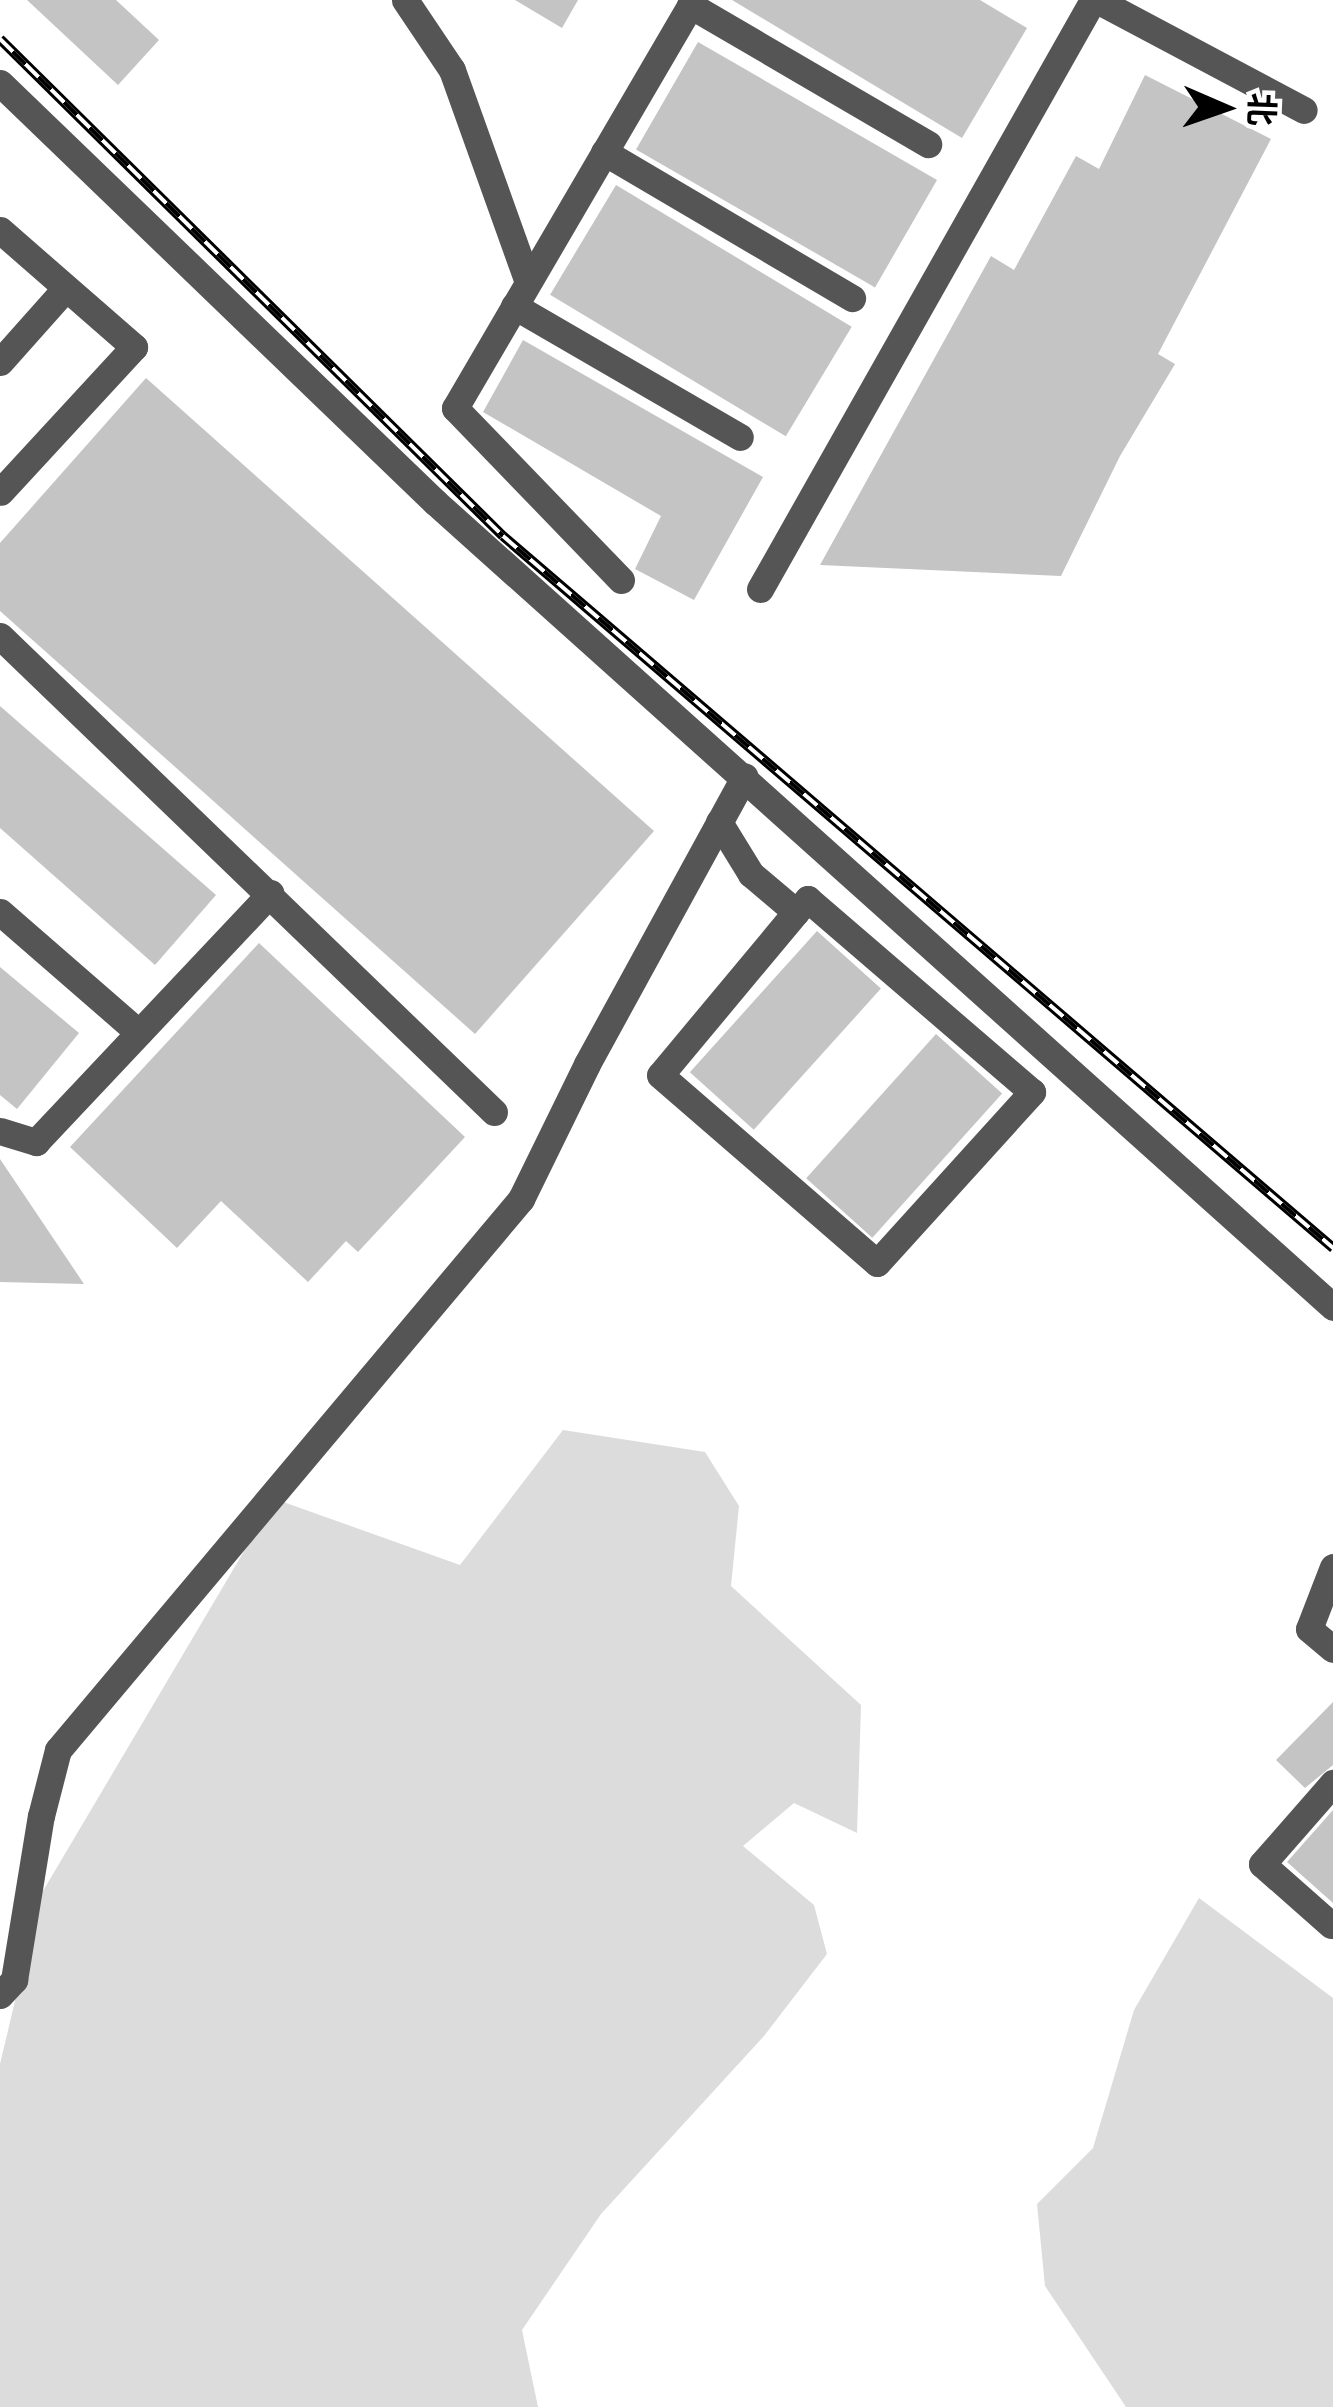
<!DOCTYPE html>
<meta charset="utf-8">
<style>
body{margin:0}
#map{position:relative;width:1333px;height:2407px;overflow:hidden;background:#fff;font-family:Poppins,"Noto Sans SC",sans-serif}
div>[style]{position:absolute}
.green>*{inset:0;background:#dcdcdc}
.building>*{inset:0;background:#c4c4c4;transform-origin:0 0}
.minor>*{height:27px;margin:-13.5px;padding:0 13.5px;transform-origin:13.5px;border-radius:13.5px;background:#555}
.rail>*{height:10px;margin-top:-5px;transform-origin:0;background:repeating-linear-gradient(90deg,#fff 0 18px,#000 0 36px);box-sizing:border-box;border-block:3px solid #000}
span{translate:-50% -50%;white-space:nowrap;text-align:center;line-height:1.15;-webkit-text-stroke:9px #fff;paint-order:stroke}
.north{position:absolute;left:1165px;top:48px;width:120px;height:120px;-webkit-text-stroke:9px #fff;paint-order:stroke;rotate:92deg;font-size:33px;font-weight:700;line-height:48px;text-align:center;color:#000}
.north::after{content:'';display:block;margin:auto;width:42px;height:54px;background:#000;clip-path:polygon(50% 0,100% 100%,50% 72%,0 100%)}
</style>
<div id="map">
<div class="green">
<i style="clip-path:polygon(563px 1430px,705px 1452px,739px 1506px,731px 1586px,861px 1705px,857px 1833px,794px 1803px,743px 1846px,814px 1905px,827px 1954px,764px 2036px,601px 2214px,522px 2330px,538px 2407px,0 2407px,0 2064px,40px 1896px,275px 1499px,460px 1565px)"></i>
<i style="clip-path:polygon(1199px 1898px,1333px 1998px,1333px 2407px,1126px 2407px,1045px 2286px,1037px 2204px,1093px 2148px,1134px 2010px)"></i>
</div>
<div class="building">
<i style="clip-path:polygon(27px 0,116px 0,159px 40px,118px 85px)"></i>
<i style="clip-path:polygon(515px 0,578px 0,562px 28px)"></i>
<i style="clip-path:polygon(732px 0,980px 0,1027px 28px,962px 138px)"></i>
<i style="left:698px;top:42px;width:276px;height:124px;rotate:30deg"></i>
<i style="clip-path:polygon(1145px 75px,1271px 139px,1158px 354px,1175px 364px,1120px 456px,1061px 576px,820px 565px,991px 256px,1014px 270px,1076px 156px,1099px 169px)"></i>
<i style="left:616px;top:185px;width:275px;height:128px;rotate:31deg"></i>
<i style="clip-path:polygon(523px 340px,763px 477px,694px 600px,635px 569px,661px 516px,483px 412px)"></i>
<i style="clip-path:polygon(146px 378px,654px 831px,475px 1034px,0 611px,0 543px)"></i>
<i style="clip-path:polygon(0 706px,216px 895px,155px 965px,0 828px)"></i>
<i style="left:817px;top:931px;width:86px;height:190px;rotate:42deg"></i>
<i style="clip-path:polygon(259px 943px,465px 1137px,358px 1252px,346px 1241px,308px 1282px,221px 1201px,177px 1248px,70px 1147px)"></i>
<i style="clip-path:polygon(0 967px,79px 1033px,17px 1109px,0 1095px)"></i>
<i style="left:936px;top:1034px;width:89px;height:194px;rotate:42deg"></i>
<i style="clip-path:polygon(0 1159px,84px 1284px,0 1282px)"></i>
<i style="clip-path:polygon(1333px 1702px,1333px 1765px,1305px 1788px,1276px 1760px)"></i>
<i style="clip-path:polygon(1333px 1810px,1333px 1903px,1287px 1862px)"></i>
</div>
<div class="minor">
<i style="left:405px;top:0;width:84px;rotate:56.1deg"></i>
<i style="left:452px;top:70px;width:225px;rotate:70.3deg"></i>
<i style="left:1097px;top:0;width:234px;rotate:28deg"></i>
<i style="left:690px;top:5px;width:276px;rotate:30.3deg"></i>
<i style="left:0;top:83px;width:604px;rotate:43.93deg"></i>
<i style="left:435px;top:502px;width:1206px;rotate:41.87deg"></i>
<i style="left:604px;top:152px;width:288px;rotate:30.5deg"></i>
<i style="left:0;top:230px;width:178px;rotate:41.1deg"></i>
<i style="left:134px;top:347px;width:197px;rotate:132.7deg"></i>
<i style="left:514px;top:306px;width:261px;rotate:30.1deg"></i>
<i style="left:0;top:362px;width:99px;rotate:-48.3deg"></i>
<i style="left:621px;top:580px;width:239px;rotate:-134deg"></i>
<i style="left:455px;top:408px;width:472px;rotate:-59.7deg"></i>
<i style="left:760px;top:589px;width:677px;rotate:-60.52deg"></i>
<i style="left:0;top:636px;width:686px;rotate:43.94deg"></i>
<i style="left:719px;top:822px;width:61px;rotate:58.4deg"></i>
<i style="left:751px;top:874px;width:59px;rotate:40.2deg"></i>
<i style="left:796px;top:912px;width:212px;rotate:129.8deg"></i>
<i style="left:660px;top:1075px;width:287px;rotate:40.9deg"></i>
<i style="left:877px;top:1263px;width:231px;rotate:-47.8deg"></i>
<i style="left:1032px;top:1092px;width:296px;rotate:-139.3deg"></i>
<i style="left:808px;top:899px;width:18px;rotate:133deg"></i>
<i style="left:0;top:912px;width:184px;rotate:41deg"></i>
<i style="left:0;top:1131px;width:38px;rotate:17deg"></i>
<i style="left:36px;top:1142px;width:342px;rotate:-46.7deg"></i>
<i style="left:1333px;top:1567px;width:66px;rotate:111.2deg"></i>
<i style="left:1309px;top:1629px;width:31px;rotate:40deg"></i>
<i style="left:1331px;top:1925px;width:92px;rotate:-138.5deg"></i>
<i style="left:1262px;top:1864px;width:108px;rotate:-48.8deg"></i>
<i style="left:0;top:1995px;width:21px;rotate:-47deg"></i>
<i style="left:14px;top:1980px;width:166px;rotate:-80.7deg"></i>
<i style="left:41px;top:1816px;width:68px;rotate:-75.6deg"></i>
<i style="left:58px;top:1750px;width:720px;rotate:-49.96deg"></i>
<i style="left:521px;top:1199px;width:150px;rotate:-63.9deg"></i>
<i style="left:587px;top:1064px;width:328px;rotate:-61.3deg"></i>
</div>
<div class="rail">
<i style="left:0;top:39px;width:707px;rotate:44.66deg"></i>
<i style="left:503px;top:536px;width:1094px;rotate:40.62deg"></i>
</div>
<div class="north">北</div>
</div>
